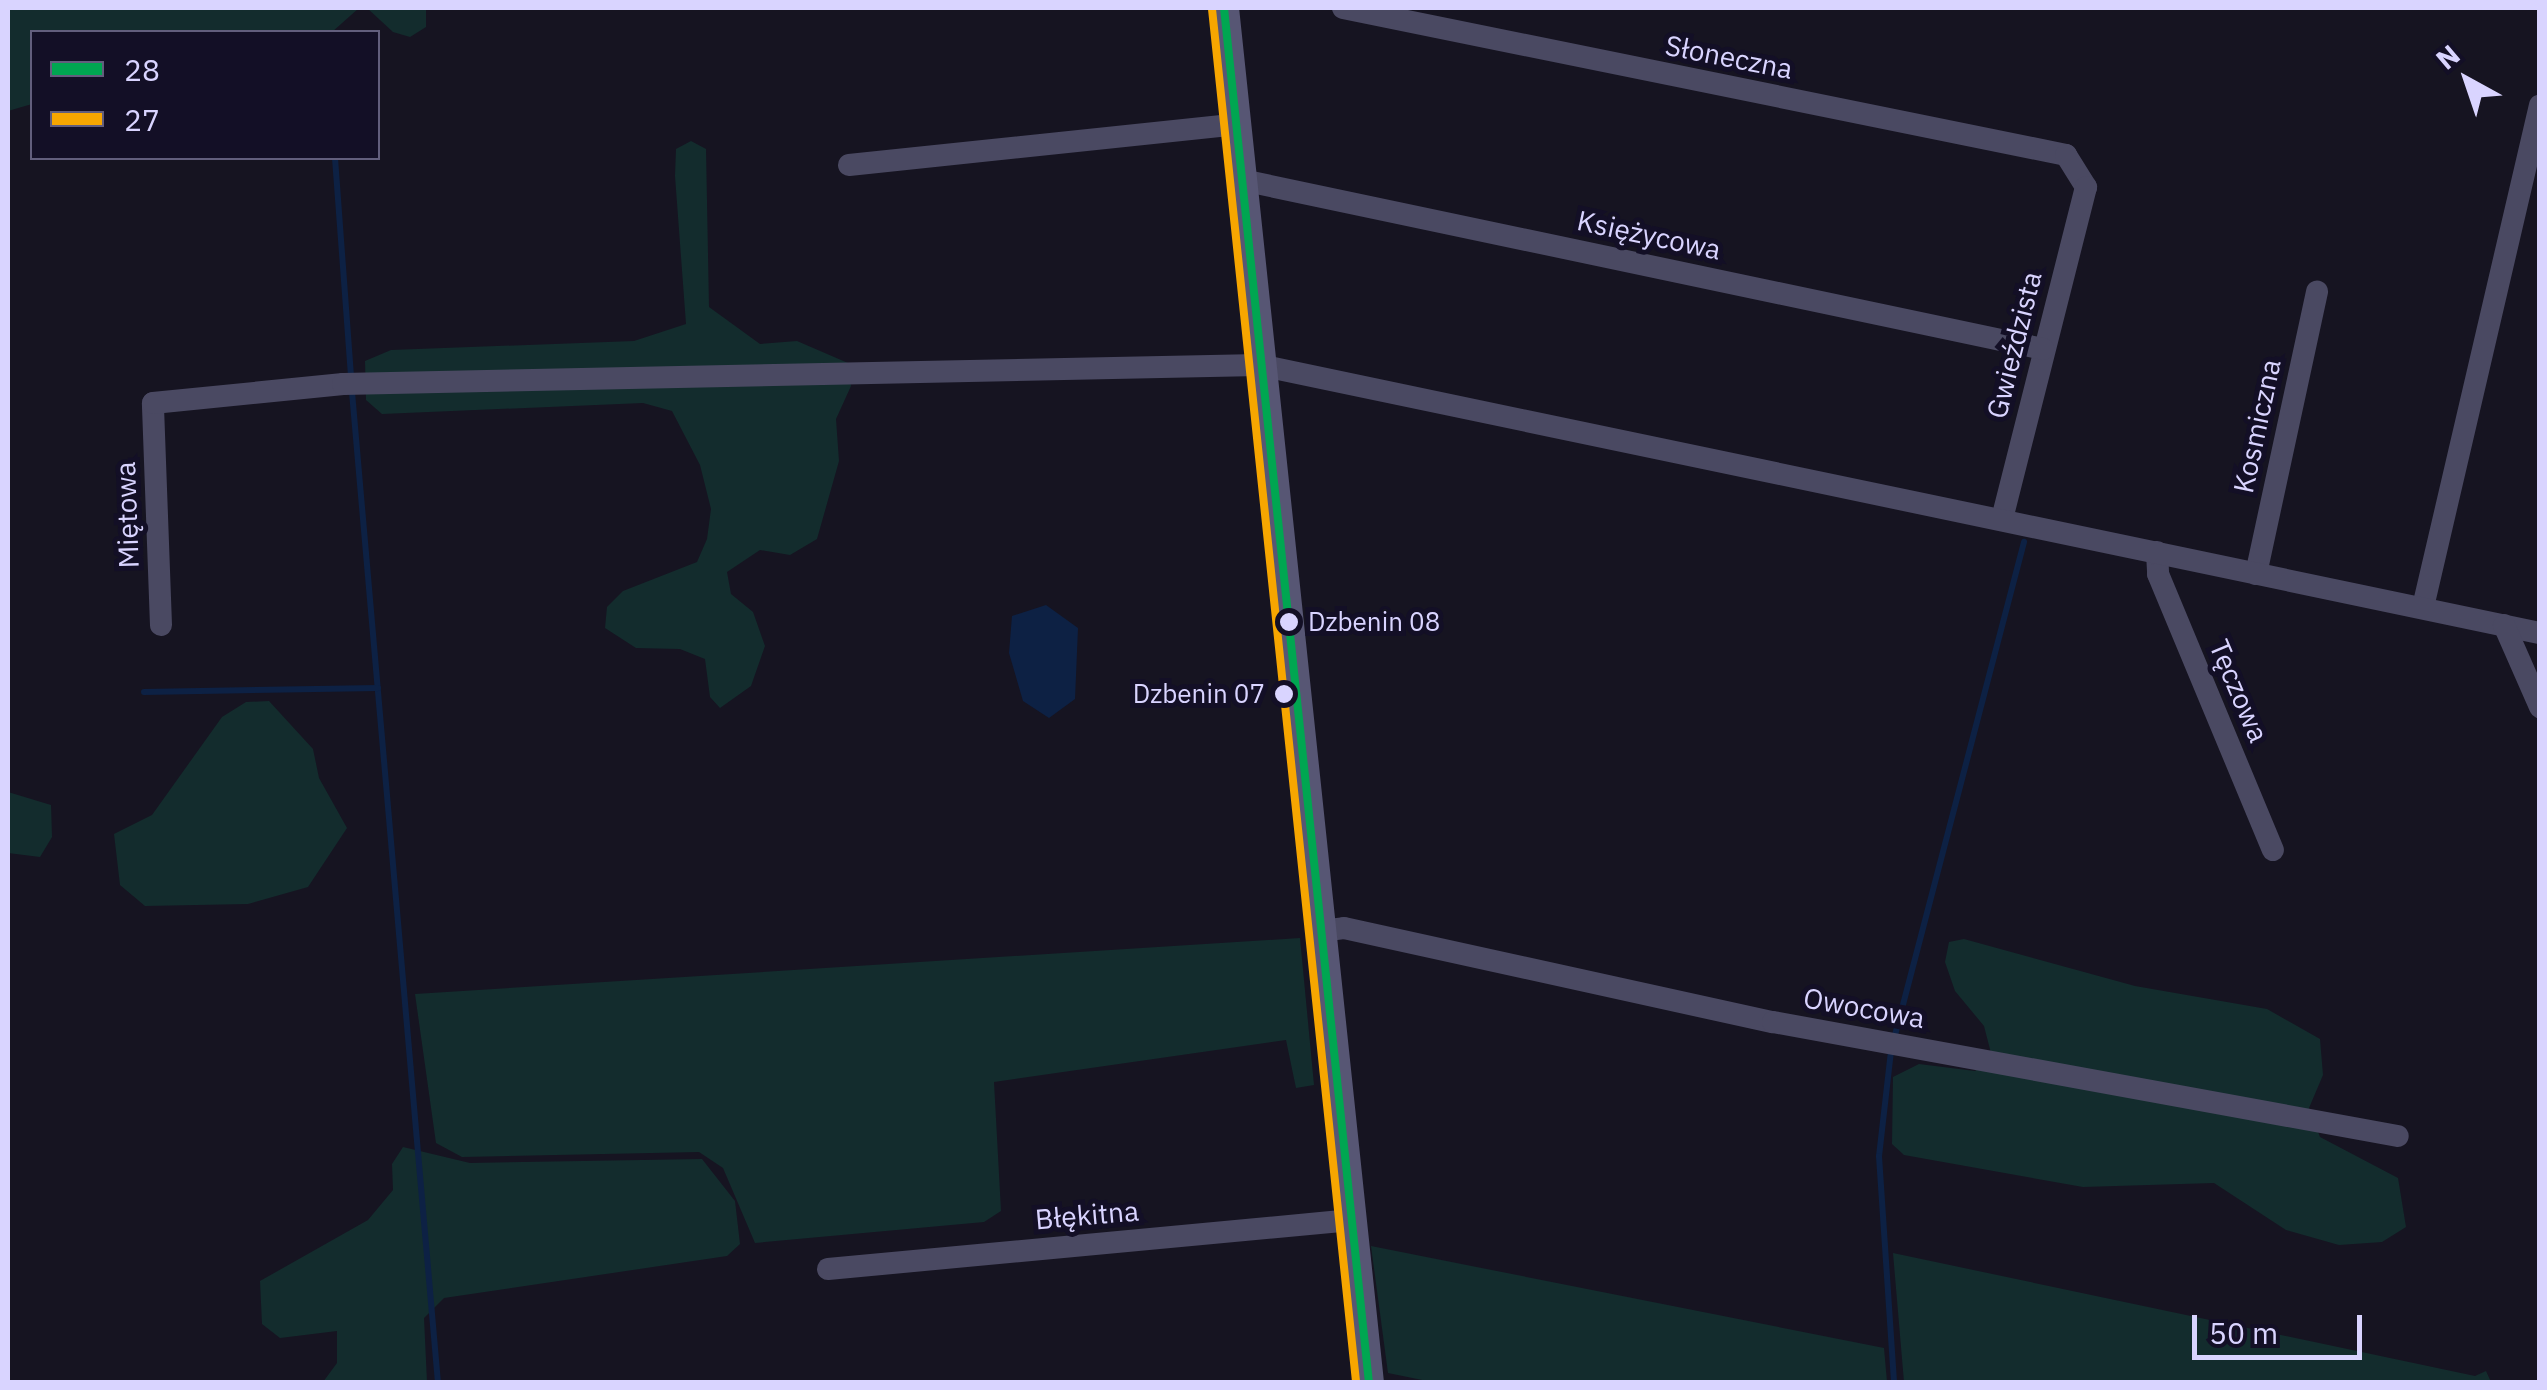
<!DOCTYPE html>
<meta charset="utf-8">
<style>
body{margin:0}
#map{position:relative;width:2547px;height:1390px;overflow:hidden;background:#161421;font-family:"IBM Plex Sans",sans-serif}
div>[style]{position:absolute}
.green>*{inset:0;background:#132c2d}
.water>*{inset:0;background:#0d2144}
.stream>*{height:6px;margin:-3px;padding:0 3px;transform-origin:3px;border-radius:3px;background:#0d2144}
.street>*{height:22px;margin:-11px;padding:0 11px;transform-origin:11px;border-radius:11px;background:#4a4962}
.secondary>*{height:30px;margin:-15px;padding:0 15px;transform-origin:15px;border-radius:15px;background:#575674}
.bus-1>*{height:8px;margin:-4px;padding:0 4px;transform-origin:4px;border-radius:4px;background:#00a651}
.bus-2>*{height:8px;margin:-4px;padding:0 4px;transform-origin:4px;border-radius:4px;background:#f7a600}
.dots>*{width:28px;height:28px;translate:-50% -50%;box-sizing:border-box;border:5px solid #130f26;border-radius:50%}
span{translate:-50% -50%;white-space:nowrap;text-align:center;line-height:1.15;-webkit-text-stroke:10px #130f26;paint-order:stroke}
.bus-label{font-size:26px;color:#d9d4ff}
.left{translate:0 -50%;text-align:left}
.right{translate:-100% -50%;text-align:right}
.street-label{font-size:28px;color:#d9d4ff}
.frame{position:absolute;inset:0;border:10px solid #d9d4ff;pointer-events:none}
.legend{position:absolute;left:30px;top:30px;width:350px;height:130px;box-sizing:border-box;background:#130f26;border:2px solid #625e7d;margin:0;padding:12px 18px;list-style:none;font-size:30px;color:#d9d4ff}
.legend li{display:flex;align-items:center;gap:20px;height:50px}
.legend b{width:50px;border:2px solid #625e7d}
.north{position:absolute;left:2417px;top:30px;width:100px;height:100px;-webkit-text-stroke:8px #130f26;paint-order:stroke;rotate:320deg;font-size:28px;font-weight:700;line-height:40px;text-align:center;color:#d9d4ff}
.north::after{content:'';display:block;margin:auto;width:35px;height:45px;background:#d9d4ff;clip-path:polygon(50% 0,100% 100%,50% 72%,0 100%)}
.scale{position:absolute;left:2192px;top:1315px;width:170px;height:45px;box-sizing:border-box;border:5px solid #d9d4ff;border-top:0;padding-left:12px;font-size:30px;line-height:35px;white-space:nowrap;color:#d9d4ff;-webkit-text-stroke:8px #130f26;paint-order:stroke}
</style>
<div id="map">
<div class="green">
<i style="clip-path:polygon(8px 8px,359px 8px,332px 32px,32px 32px,32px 104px,8px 111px)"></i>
<i style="clip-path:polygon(367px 8px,426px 8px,426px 27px,410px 37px,393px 32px)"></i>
<i style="clip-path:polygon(691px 141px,706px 149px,709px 307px,760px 344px,797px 341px,848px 363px,851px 386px,836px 419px,839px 461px,817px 539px,790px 555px,760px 550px,727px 572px,731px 594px,753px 612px,765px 646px,751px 686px,720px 708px,710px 697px,705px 659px,680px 649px,636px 648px,605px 628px,607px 607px,623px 591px,697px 562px,707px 539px,711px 509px,700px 465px,672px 411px,643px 403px,382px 414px,366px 400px,365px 361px,391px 350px,634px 341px,686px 324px,675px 176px,676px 149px)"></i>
<i style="clip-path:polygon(269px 701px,313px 749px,319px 778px,347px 828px,308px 887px,248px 904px,145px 906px,120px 885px,114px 834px,152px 815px,222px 717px,246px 702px)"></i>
<i style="clip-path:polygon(8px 792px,51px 805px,52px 837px,40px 857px,8px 853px)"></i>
<i style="clip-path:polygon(1300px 938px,1314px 1085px,1296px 1088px,1286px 1040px,994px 1082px,1001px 1211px,984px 1222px,755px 1243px,723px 1168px,699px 1152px,462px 1157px,436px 1143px,415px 994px)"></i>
<i style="clip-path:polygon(1964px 939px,2135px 986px,2267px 1009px,2320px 1039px,2323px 1075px,2309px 1108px,2320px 1137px,2398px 1178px,2406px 1227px,2382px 1242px,2339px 1245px,2286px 1230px,2214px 1183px,2083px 1187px,1904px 1155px,1892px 1144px,1893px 1077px,1919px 1064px,1975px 1071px,1992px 1057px,1984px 1026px,1955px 991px,1945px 962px,1949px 942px)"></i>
<i style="clip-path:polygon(403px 1147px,470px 1163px,702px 1159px,735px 1201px,740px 1244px,727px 1256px,444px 1298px,424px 1318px,427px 1382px,323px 1382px,337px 1363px,337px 1331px,280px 1338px,262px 1324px,260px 1281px,368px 1220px,393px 1190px,392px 1164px)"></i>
<i style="clip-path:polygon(1371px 1246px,1884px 1348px,1887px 1382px,1432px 1382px,1388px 1373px)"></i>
<i style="clip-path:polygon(1893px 1253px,2475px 1376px,2486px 1371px,2491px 1382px,1904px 1382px)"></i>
</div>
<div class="water">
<i style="clip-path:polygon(1046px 605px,1078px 628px,1075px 699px,1049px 718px,1023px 701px,1009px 653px,1012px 616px)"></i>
</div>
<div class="stream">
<i style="left:335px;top:158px;width:219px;rotate:85.8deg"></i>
<i style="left:352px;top:392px;width:994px;rotate:85.04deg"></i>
<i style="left:144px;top:692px;width:234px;rotate:-1deg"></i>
<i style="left:1894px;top:1039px;width:514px;rotate:-75.34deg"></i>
<i style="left:1891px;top:1051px;width:106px;rotate:96.5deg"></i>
<i style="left:1879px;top:1156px;width:226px;rotate:86.2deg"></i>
</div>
<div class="street">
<i style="left:1343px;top:8px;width:738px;rotate:11.49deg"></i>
<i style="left:2066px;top:155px;width:38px;rotate:58deg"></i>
<i style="left:2086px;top:187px;width:342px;rotate:104.2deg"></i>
<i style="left:849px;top:165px;width:389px;rotate:-6deg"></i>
<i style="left:1242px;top:180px;width:819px;rotate:11.91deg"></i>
<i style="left:2157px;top:552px;width:22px;rotate:87deg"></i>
<i style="left:2158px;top:574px;width:299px;rotate:67.4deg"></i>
<i style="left:2256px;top:574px;width:289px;rotate:-77.8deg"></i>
<i style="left:2423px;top:607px;width:515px;rotate:-76.88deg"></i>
<i style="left:161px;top:625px;width:222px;rotate:-92.1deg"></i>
<i style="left:153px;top:403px;width:191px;rotate:-5.7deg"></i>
<i style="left:343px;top:384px;width:916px;rotate:-1.19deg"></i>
<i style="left:1259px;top:365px;width:1309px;rotate:11.82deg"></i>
<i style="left:2504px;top:625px;width:90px;rotate:66.3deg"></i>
<i style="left:1321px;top:931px;width:23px;rotate:-7deg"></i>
<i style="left:1344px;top:928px;width:439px;rotate:12.4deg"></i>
<i style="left:1773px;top:1022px;width:635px;rotate:10.34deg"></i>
<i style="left:828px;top:1269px;width:526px;rotate:-5.34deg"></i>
</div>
<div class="secondary">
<i style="left:1224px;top:8px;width:1382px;rotate:83.98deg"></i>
</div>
<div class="bus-1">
<i style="left:1224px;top:8px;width:1382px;rotate:83.98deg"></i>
</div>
<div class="bus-2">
<i style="left:1212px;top:9px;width:1381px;rotate:84.01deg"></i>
</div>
<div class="dots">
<i style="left:1289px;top:622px;background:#d9d4ff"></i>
<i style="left:1284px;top:694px;background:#d9d4ff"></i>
</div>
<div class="bus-label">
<span class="left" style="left:1308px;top:622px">Dzbenin 08</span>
<span class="right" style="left:1265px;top:694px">Dzbenin 07</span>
</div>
<div class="street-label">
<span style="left:1729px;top:57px;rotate:11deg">Słoneczna</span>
<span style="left:1649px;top:235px;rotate:12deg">Księżycowa</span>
<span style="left:2014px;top:345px;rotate:-76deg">Gwieździsta</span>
<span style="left:2257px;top:426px;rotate:-78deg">Kosmiczna</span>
<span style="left:127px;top:515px;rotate:-92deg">Miętowa</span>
<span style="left:2239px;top:691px;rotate:67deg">Tęczowa</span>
<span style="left:1864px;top:1008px;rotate:10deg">Owocowa</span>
<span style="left:1087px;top:1215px;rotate:-5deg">Błękitna</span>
</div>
<div class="frame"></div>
<ul class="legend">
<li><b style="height:12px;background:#00a651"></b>28</li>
<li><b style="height:12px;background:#f7a600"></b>27</li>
</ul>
<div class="north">N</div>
<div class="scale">50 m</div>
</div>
